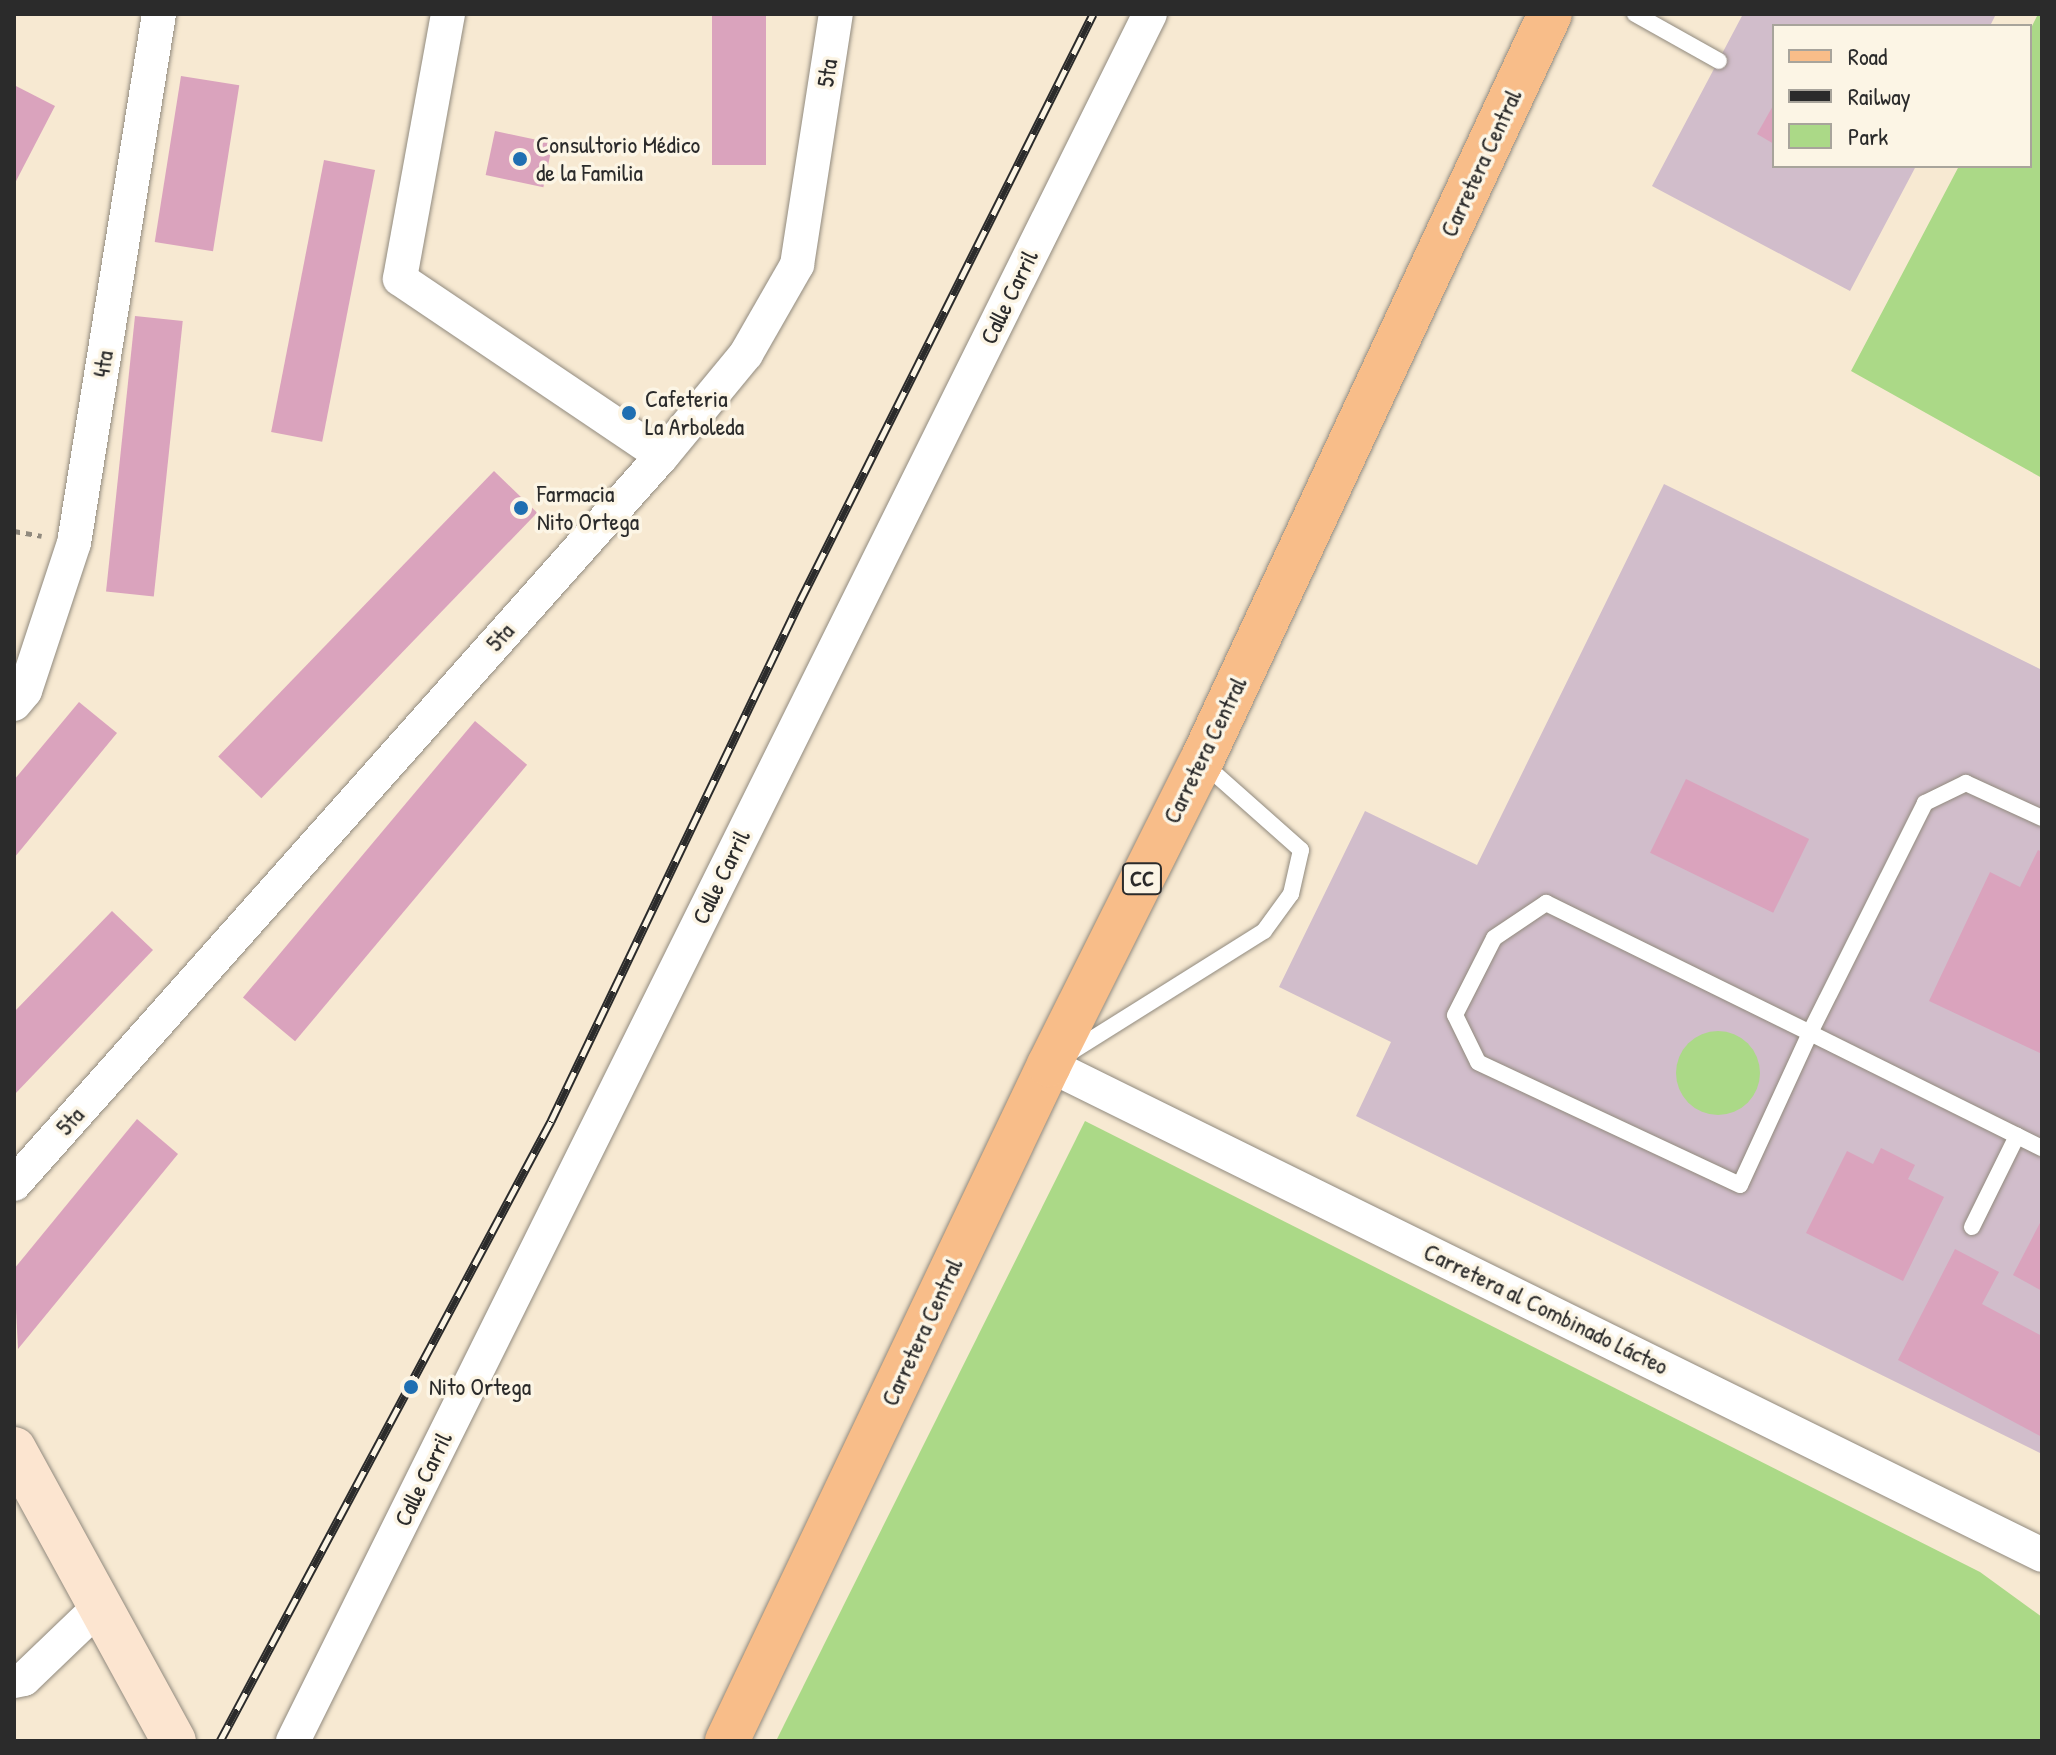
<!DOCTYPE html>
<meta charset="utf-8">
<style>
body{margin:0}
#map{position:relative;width:2056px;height:1755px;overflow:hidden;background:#f7e9d2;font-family:"Patrick Hand",sans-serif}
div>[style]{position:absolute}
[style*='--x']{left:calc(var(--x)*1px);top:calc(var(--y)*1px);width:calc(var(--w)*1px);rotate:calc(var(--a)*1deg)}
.industrial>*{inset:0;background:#d1bdcb}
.green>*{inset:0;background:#abd987}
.round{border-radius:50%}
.building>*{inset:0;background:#daa3bd;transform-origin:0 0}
.path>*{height:5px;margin-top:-2.5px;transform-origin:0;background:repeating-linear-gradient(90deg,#918a7e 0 6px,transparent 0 12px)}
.roads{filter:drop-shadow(0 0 2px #918a7e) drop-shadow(0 0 2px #918a7e)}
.lane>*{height:16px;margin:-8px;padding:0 8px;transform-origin:8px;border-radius:8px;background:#fff}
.street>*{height:34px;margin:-17px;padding:0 17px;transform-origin:17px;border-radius:17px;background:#fff}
.secondary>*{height:44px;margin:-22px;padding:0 22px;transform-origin:22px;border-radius:22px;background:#fce5d0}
.primary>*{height:44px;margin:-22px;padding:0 22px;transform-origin:22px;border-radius:22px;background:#f8bd89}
.rail>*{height:9px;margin-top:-4.5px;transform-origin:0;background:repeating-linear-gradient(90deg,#fcf5e5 0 18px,#2b2b2b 0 36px);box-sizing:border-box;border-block:2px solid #2b2b2b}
.dots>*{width:22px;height:22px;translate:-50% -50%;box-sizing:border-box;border:4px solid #fcf5e5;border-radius:50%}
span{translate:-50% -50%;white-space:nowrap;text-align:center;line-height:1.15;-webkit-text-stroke:7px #fcf5e5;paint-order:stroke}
.shield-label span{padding:2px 6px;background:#fcf5e5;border:2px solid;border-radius:6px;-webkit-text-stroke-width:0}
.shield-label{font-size:22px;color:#2b2b2b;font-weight:700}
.street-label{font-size:24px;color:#2b2b2b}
.poi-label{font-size:24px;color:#2b2b2b}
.left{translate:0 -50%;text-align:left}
.frame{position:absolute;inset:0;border:16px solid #2b2b2b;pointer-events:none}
.legend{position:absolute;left:1772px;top:24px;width:260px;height:144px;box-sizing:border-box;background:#fcf5e5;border:2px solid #a8a49b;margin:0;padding:10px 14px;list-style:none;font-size:24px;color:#2b2b2b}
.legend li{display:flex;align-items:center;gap:16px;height:40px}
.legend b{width:40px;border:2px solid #a8a49b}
</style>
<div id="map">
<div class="industrial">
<div style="clip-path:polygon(1743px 14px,1996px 14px,1990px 26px,1774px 26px,1774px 166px,1916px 166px,1850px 291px,1652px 186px)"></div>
<div style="clip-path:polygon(1664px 484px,2042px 670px,2042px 1454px,1356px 1116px,1391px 1042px,1279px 987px,1365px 811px,1477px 865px)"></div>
</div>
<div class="green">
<div style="clip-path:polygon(2038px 14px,2042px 14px,2042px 478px,1851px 371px,1959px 166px,2030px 166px,2030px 30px)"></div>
<div class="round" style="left:1676px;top:1031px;width:84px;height:84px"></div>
<div style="clip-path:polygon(1085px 1121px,1980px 1572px,2042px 1617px,2042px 1741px,776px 1741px)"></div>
</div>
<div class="building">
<div style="left:712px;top:14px;width:54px;height:151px"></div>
<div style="left:181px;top:76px;width:59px;height:168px;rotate:9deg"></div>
<div style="clip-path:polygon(14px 85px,55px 106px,14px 185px)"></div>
<div style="clip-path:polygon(1774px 104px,1774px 144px,1757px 134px)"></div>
<div style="left:495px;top:131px;width:59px;height:45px;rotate:12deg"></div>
<div style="left:324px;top:160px;width:52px;height:277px;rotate:11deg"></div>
<div style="left:135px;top:316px;width:48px;height:277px;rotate:6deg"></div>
<div style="left:494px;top:471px;width:60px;height:397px;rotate:44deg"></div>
<div style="clip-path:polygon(79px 702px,117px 733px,14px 858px,14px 780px)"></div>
<div style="left:475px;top:721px;width:68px;height:361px;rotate:40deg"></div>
<div style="left:1686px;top:779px;width:137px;height:82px;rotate:26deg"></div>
<div style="clip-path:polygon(2038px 850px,2042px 852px,2042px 1054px,1929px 1001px,1990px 872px,2020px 887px)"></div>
<div style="clip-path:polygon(112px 911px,153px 950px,14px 1095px,14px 1012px)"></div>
<div style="clip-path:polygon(137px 1119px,178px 1154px,18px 1349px,14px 1269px)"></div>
<div style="clip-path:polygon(1881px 1148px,1915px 1165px,1908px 1179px,1944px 1197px,1903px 1281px,1806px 1233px,1847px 1151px,1873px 1164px)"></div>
<div style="clip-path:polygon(2042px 1219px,2042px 1291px,2013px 1275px)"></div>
<div style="clip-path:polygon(1955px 1249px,1999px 1272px,1982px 1304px,2042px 1336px,2042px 1437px,1898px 1360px)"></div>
</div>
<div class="path">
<div style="--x:14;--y:531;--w:28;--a:10"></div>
</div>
<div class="roads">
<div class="lane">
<div style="--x:1635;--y:14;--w:96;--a:29.2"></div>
<div style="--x:2042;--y:818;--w:84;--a:-155.3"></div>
<div style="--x:1966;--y:783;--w:46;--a:154"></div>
<div style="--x:1925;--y:803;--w:257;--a:116.6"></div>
<div style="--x:1810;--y:1033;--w:167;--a:114.7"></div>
<div style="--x:1740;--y:1185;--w:289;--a:-154.9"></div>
<div style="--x:1478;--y:1062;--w:52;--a:-116.1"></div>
<div style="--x:1455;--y:1015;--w:86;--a:-63.1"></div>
<div style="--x:1494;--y:938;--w:63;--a:-33.9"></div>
<div style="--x:1546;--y:903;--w:294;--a:26.2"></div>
<div style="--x:1810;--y:1033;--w:259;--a:26.4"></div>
<div style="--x:1068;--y:1054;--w:231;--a:-32.1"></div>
<div style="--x:1264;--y:931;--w:46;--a:-53.9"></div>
<div style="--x:1291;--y:894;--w:45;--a:-77.2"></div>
<div style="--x:1301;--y:850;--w:130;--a:-138.4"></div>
<div style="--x:1972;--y:1227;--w:102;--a:-63.7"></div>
</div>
<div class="street">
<div style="--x:448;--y:14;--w:269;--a:100.3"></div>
<div style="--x:400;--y:279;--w:316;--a:34"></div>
<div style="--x:14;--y:704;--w:17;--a:-50"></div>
<div style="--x:25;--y:691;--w:156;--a:-71.7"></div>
<div style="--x:74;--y:543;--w:536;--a:-80.87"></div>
<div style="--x:1049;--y:1065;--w:1107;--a:26.26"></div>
<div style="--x:14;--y:1184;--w:975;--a:-48.33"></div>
<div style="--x:662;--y:456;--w:132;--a:-50.5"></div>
<div style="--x:746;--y:354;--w:103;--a:-60.2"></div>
<div style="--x:797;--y:265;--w:254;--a:-81.2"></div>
<div style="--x:14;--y:1681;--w:10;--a:-11"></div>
<div style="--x:24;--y:1679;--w:104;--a:-43.8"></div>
<div style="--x:293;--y:1741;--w:1928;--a:-63.61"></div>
</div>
<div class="secondary">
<div style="--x:14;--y:1449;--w:333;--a:61.3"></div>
</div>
<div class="primary">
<div style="--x:727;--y:1741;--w:749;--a:-64.53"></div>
<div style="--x:1049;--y:1065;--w:339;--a:-63.4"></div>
<div style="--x:1201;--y:762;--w:825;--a:-64.99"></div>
</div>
</div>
<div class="rail">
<div style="--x:220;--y:1741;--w:703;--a:-61.9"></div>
<div style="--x:551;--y:1121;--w:577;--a:-64.41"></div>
<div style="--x:800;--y:601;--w:656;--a:-63.47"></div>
</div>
<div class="dots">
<div style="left:520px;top:159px;background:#1f6fb2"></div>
<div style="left:629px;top:413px;background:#1f6fb2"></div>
<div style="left:521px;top:508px;background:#1f6fb2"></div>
<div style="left:411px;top:1387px;background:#1f6fb2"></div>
</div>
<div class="shield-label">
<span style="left:1142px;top:879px">CC</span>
</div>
<div class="street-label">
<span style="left:827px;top:73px;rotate:-81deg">5ta</span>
<span style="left:1481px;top:163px;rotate:-65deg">Carretera Central</span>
<span style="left:1009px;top:297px;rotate:-64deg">Calle Carril</span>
<span style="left:103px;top:364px;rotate:-81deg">4ta</span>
<span style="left:500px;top:637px;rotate:-48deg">5ta</span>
<span style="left:1205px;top:750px;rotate:-64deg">Carretera Central</span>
<span style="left:721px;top:877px;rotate:-64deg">Calle Carril</span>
<span style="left:70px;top:1121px;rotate:-48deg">5ta</span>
<span style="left:1546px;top:1309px;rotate:26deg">Carretera al Combinado Lácteo</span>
<span style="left:922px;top:1332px;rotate:-65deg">Carretera Central</span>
<span style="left:423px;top:1479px;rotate:-64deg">Calle Carril</span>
</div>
<div class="poi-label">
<span class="left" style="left:536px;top:159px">Consultorio Médico<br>de la Familia</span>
<span class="left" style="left:645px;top:413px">Cafeteria<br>La Arboleda</span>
<span class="left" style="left:537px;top:508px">Farmacia<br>Nito Ortega</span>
<span class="left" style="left:429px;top:1387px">Nito Ortega</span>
</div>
<div class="frame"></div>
<ul class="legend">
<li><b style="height:10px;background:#f8bd89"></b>Road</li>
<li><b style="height:10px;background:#2b2b2b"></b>Railway</li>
<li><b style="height:22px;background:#abd987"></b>Park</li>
</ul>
</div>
